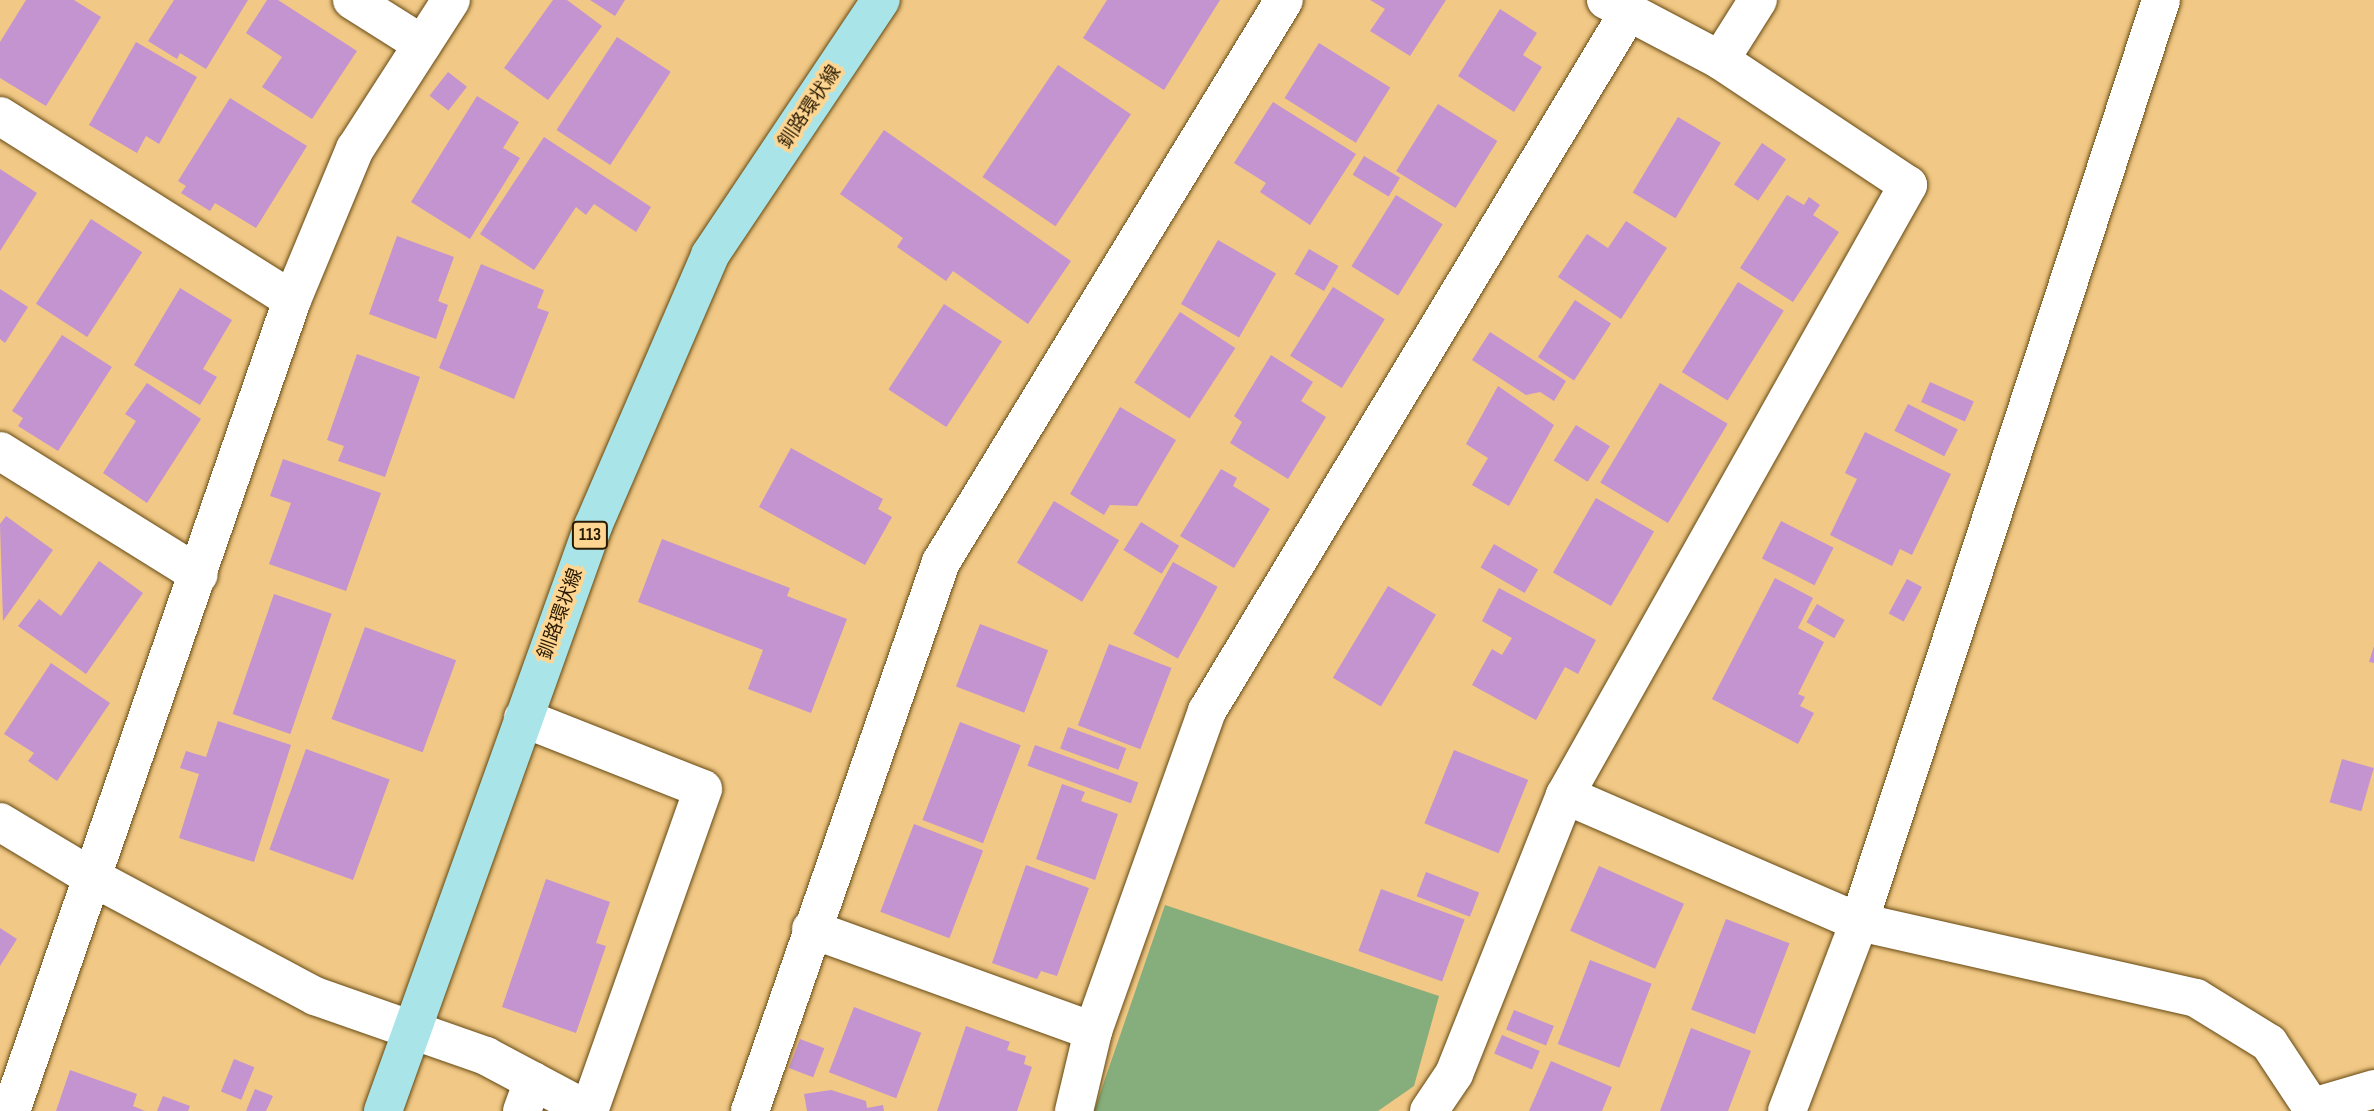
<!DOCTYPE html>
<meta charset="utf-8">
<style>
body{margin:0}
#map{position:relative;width:2374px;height:1111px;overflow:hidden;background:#f1c885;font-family:"Sofia Sans Condensed","Noto Sans JP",sans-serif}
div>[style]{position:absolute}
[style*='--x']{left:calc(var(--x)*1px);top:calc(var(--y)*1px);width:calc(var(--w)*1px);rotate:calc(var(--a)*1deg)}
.green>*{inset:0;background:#86ae7c}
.building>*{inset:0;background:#c394cf;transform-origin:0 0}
.roads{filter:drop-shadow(0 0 2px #654913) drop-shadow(0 0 2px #654913)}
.minor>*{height:38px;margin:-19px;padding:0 19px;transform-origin:19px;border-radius:19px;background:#fff}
.major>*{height:38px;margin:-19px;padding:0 19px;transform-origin:19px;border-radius:19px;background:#a9e5e8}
span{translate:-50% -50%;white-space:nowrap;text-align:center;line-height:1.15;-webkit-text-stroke:7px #fed591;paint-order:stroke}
.shield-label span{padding:2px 5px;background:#fed591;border:2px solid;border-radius:5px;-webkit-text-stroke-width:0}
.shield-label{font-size:18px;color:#281900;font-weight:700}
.street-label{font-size:19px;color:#281900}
</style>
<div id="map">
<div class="green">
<div style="clip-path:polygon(1165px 905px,1439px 996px,1414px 1086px,1378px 1111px,1094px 1111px)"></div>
</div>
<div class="building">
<div style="clip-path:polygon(26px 0,74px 0,101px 17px,46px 106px,0 78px,0 42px)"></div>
<div style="clip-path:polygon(174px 0,248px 0,206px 69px,180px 53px,177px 59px,148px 41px)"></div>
<div style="clip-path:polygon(267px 0,278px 0,357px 51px,312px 119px,262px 87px,282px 57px,246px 33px)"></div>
<div style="clip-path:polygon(553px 0,567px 0,602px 26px,548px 100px,504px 68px)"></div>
<div style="clip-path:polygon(590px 0,625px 0,615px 16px)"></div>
<div style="clip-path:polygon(1107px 0,1220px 0,1164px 90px,1083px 38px)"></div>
<div style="clip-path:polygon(1370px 0,1446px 0,1410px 56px,1370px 31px,1385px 9px)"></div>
<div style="clip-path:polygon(1500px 9px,1537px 33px,1523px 55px,1542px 67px,1514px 112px,1458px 76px)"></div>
<div style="left:617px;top:37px;width:64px;height:111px;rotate:33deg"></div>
<div style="clip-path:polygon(136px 42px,197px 77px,159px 144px,146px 136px,137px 153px,89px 125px)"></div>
<div style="left:1319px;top:43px;width:84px;height:65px;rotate:32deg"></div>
<div style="left:1058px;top:65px;width:88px;height:135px;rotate:34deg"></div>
<div style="left:448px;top:72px;width:24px;height:30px;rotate:38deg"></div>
<div style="clip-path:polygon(477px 96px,519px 122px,503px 148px,520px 158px,470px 239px,411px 202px)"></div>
<div style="clip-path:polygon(230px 98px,307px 146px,256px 228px,215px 203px,210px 211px,181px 193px,186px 186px,178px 181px)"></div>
<div style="clip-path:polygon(1273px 102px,1356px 154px,1310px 225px,1260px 192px,1266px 183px,1234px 163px)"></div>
<div style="left:1438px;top:104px;width:70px;height:79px;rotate:32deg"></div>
<div style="left:1678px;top:117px;width:50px;height:88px;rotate:31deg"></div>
<div style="clip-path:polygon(884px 130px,1071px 261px,1028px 324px,953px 271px,946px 281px,897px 247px,903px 238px,840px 194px)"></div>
<div style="clip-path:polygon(544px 137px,651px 207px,636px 232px,594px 204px,586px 215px,576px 207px,534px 270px,480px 234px)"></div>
<div style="left:1762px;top:143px;width:29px;height:50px;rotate:34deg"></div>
<div style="left:1364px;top:156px;width:42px;height:22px;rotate:31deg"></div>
<div style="clip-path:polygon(0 169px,37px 193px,0 251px)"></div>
<div style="left:1396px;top:195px;width:55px;height:84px;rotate:32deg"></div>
<div style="clip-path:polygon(1787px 195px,1804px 205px,1809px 197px,1820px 205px,1813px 215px,1839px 232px,1793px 302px,1740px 268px)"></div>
<div style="left:91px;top:219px;width:61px;height:101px;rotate:33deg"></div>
<div style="clip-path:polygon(1626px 221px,1667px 248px,1621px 319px,1558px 277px,1587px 234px,1608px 248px)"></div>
<div style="clip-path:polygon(397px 236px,454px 257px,438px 301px,448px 305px,436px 339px,369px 314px)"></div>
<div style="left:1218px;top:240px;width:67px;height:74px;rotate:30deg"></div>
<div style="left:1309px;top:249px;width:34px;height:29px;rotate:30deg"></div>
<div style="clip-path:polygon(481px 264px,544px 290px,537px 308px,549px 312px,514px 399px,439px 368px)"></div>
<div style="left:1738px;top:282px;width:54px;height:106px;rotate:32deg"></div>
<div style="left:1333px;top:287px;width:61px;height:81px;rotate:32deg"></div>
<div style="clip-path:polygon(180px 288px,232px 320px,203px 369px,217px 377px,200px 405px,134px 365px)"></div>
<div style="clip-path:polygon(0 289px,28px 307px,5px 343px,0 339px)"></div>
<div style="left:1575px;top:300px;width:43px;height:68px;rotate:33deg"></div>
<div style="left:944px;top:304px;width:69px;height:102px;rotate:33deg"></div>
<div style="left:1180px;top:312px;width:66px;height:84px;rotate:33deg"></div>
<div style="clip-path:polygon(1490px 332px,1566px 381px,1554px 401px,1540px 392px,1526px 395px,1472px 360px)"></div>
<div style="clip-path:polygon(62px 335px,112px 367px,58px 451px,18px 426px,23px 418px,12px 411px)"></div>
<div style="clip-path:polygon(357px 354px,420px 377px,385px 477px,338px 461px,344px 446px,327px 440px)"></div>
<div style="clip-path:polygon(1271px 355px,1313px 382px,1301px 401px,1326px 417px,1288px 479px,1230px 443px,1242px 422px,1234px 416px)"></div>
<div style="left:1930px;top:382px;width:48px;height:22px;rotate:24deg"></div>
<div style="clip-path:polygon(147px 383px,201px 419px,147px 503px,103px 473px,136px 421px,125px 414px)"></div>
<div style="left:1660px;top:383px;width:79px;height:116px;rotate:31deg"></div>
<div style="clip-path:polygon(1498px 386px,1554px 425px,1509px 506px,1472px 485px,1488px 458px,1466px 444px)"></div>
<div style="left:1908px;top:404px;width:56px;height:30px;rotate:27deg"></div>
<div style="clip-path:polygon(1120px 407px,1176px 440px,1137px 506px,1110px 505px,1104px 515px,1070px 494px)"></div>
<div style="left:1576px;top:425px;width:40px;height:42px;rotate:32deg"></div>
<div style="clip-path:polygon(1865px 432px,1951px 474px,1912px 555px,1900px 549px,1892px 566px,1830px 535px,1857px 479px,1845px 473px)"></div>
<div style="clip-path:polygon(791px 448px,883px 499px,878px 509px,892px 517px,865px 565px,759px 507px)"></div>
<div style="clip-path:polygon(283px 459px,381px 493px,346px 591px,269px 564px,291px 503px,270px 496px)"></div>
<div style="clip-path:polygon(1221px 469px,1237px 478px,1233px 486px,1270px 509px,1234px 568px,1180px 536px)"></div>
<div style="left:1596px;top:498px;width:67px;height:86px;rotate:30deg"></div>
<div style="left:1054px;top:501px;width:76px;height:72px;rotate:31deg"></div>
<div style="clip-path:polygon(6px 516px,53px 550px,3px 621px,0 524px)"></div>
<div style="left:1781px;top:521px;width:59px;height:42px;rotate:27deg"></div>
<div style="left:1141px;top:522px;width:45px;height:33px;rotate:32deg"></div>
<div style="clip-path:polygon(662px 539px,790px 588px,787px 596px,847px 619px,811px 713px,748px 689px,763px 650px,638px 602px)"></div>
<div style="left:1494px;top:544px;width:51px;height:27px;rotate:30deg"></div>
<div style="clip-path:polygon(99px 561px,143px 593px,86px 674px,18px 626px,39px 599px,61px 616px)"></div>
<div style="left:1173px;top:562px;width:51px;height:82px;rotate:29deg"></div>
<div style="clip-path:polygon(1775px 578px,1813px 598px,1798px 628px,1824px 642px,1798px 694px,1805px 697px,1800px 706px,1814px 713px,1798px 744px,1712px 699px)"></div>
<div style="left:1907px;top:579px;width:17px;height:39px;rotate:28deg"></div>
<div style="left:1388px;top:586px;width:56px;height:107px;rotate:31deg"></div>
<div style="clip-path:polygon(1499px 588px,1596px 640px,1578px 674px,1565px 667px,1536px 720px,1472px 685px,1492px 649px,1502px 655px,1512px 638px,1482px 621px)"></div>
<div style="left:274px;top:594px;width:61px;height:127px;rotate:19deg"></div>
<div style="left:1817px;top:604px;width:32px;height:21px;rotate:30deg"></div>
<div style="left:980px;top:624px;width:73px;height:67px;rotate:21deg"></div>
<div style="left:365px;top:627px;width:97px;height:98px;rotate:20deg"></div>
<div style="left:1109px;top:644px;width:67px;height:87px;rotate:21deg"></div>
<div style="clip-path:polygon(2374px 646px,2374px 663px,2369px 662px)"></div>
<div style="clip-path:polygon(51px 663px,110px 703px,57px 781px,28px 761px,34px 753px,4px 734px)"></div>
<div style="clip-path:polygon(218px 721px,291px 745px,254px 862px,179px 838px,199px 774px,180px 768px,186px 751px,206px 757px)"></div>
<div style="left:960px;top:722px;width:65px;height:105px;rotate:21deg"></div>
<div style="left:1068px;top:727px;width:62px;height:23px;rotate:20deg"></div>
<div style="left:1035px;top:745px;width:110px;height:22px;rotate:20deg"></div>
<div style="left:306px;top:749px;width:89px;height:107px;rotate:20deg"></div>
<div style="left:1454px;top:750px;width:80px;height:79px;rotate:22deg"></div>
<div style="left:2342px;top:759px;width:33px;height:45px;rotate:16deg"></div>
<div style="clip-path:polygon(1062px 784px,1085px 792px,1081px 801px,1118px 814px,1095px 880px,1036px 859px)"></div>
<div style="left:914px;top:824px;width:74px;height:94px;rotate:21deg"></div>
<div style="clip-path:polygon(1026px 865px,1089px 888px,1057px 976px,1041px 971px,1037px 979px,992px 963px)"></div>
<div style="left:1599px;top:866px;width:93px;height:71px;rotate:24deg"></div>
<div style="left:1426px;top:872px;width:57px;height:26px;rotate:21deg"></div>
<div style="clip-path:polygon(546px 879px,610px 902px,596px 943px,606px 946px,576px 1033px,502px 1007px)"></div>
<div style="left:1381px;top:889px;width:89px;height:66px;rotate:20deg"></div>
<div style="left:1726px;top:919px;width:68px;height:97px;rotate:21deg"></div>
<div style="clip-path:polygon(0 928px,17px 939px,0 966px)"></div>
<div style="left:1590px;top:960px;width:66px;height:90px;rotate:21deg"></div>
<div style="left:854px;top:1007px;width:72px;height:70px;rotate:21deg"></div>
<div style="left:1514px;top:1010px;width:43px;height:21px;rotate:22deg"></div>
<div style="clip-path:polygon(966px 1026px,1010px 1042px,1007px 1050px,1026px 1056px,1024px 1064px,1032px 1067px,1017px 1111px,937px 1111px)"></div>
<div style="clip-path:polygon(1691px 1028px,1751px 1051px,1728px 1111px,1660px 1111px)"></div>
<div style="left:1502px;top:1035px;width:41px;height:20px;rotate:23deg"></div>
<div style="left:800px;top:1039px;width:26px;height:31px;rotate:21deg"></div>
<div style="left:234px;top:1059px;width:22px;height:35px;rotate:22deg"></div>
<div style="clip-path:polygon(1551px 1061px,1612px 1087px,1602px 1111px,1529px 1111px)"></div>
<div style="clip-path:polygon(70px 1070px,137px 1094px,133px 1106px,145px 1111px,56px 1111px)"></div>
<div style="clip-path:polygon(255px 1089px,273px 1096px,266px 1111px,246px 1111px)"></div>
<div style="clip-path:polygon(831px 1090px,866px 1101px,867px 1108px,883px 1105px,884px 1111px,807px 1111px,804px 1094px)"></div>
<div style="clip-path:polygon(163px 1096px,190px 1106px,188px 1111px,157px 1111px)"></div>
</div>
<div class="roads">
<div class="minor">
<div style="--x:352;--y:0;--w:83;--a:32.2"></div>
<div style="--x:1720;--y:60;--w:71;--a:-57.7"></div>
<div style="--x:0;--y:116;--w:345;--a:32.2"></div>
<div style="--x:0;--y:451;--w:234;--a:31.9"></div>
<div style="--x:523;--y:718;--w:193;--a:21.5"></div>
<div style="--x:703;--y:789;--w:342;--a:109.5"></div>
<div style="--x:1565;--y:795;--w:320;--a:23.4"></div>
<div style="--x:1859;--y:922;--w:345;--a:12.7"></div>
<div style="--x:2196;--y:998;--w:86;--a:31.7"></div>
<div style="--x:2269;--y:1043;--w:82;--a:56.5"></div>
<div style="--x:0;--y:822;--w:105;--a:31"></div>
<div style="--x:90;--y:876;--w:255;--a:28.1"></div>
<div style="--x:315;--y:996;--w:181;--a:19.3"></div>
<div style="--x:486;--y:1056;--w:117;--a:28.1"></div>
<div style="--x:811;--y:929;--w:300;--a:19.9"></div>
<div style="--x:2313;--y:1107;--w:64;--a:-16.4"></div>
<div style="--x:11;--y:1111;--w:858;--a:-70.89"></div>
<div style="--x:292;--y:300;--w:164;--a:-67.4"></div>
<div style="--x:355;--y:149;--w:177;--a:-57.2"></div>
<div style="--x:522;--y:1111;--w:32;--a:-70"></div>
<div style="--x:750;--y:1111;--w:581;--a:-70.82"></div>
<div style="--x:941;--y:562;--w:658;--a:-58.6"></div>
<div style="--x:1074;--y:1111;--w:82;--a:-76.6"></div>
<div style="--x:1093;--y:1031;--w:340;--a:-70.4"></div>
<div style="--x:1207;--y:711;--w:815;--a:-58.9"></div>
<div style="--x:1429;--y:1111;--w:45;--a:-56"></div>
<div style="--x:1454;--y:1074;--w:300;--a:-68.3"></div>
<div style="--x:1565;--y:795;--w:700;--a:-60.65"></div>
<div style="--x:1908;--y:185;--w:226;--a:-146.4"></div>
<div style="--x:1720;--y:60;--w:129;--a:-152.2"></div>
<div style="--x:1787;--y:1111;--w:202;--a:-69.1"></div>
<div style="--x:1859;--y:922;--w:970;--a:-71.86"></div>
</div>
<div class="major">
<div style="--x:383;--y:1111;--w:622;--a:-70.25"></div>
<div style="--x:593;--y:526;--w:295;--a:-66.6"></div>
<div style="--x:710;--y:255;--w:307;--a:-56.2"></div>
</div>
</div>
<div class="shield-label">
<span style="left:590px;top:535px">113</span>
</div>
<div class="street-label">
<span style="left:810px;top:107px;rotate:-56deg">釧路環状線</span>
<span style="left:561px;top:614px;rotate:-70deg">釧路環状線</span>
</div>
</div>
